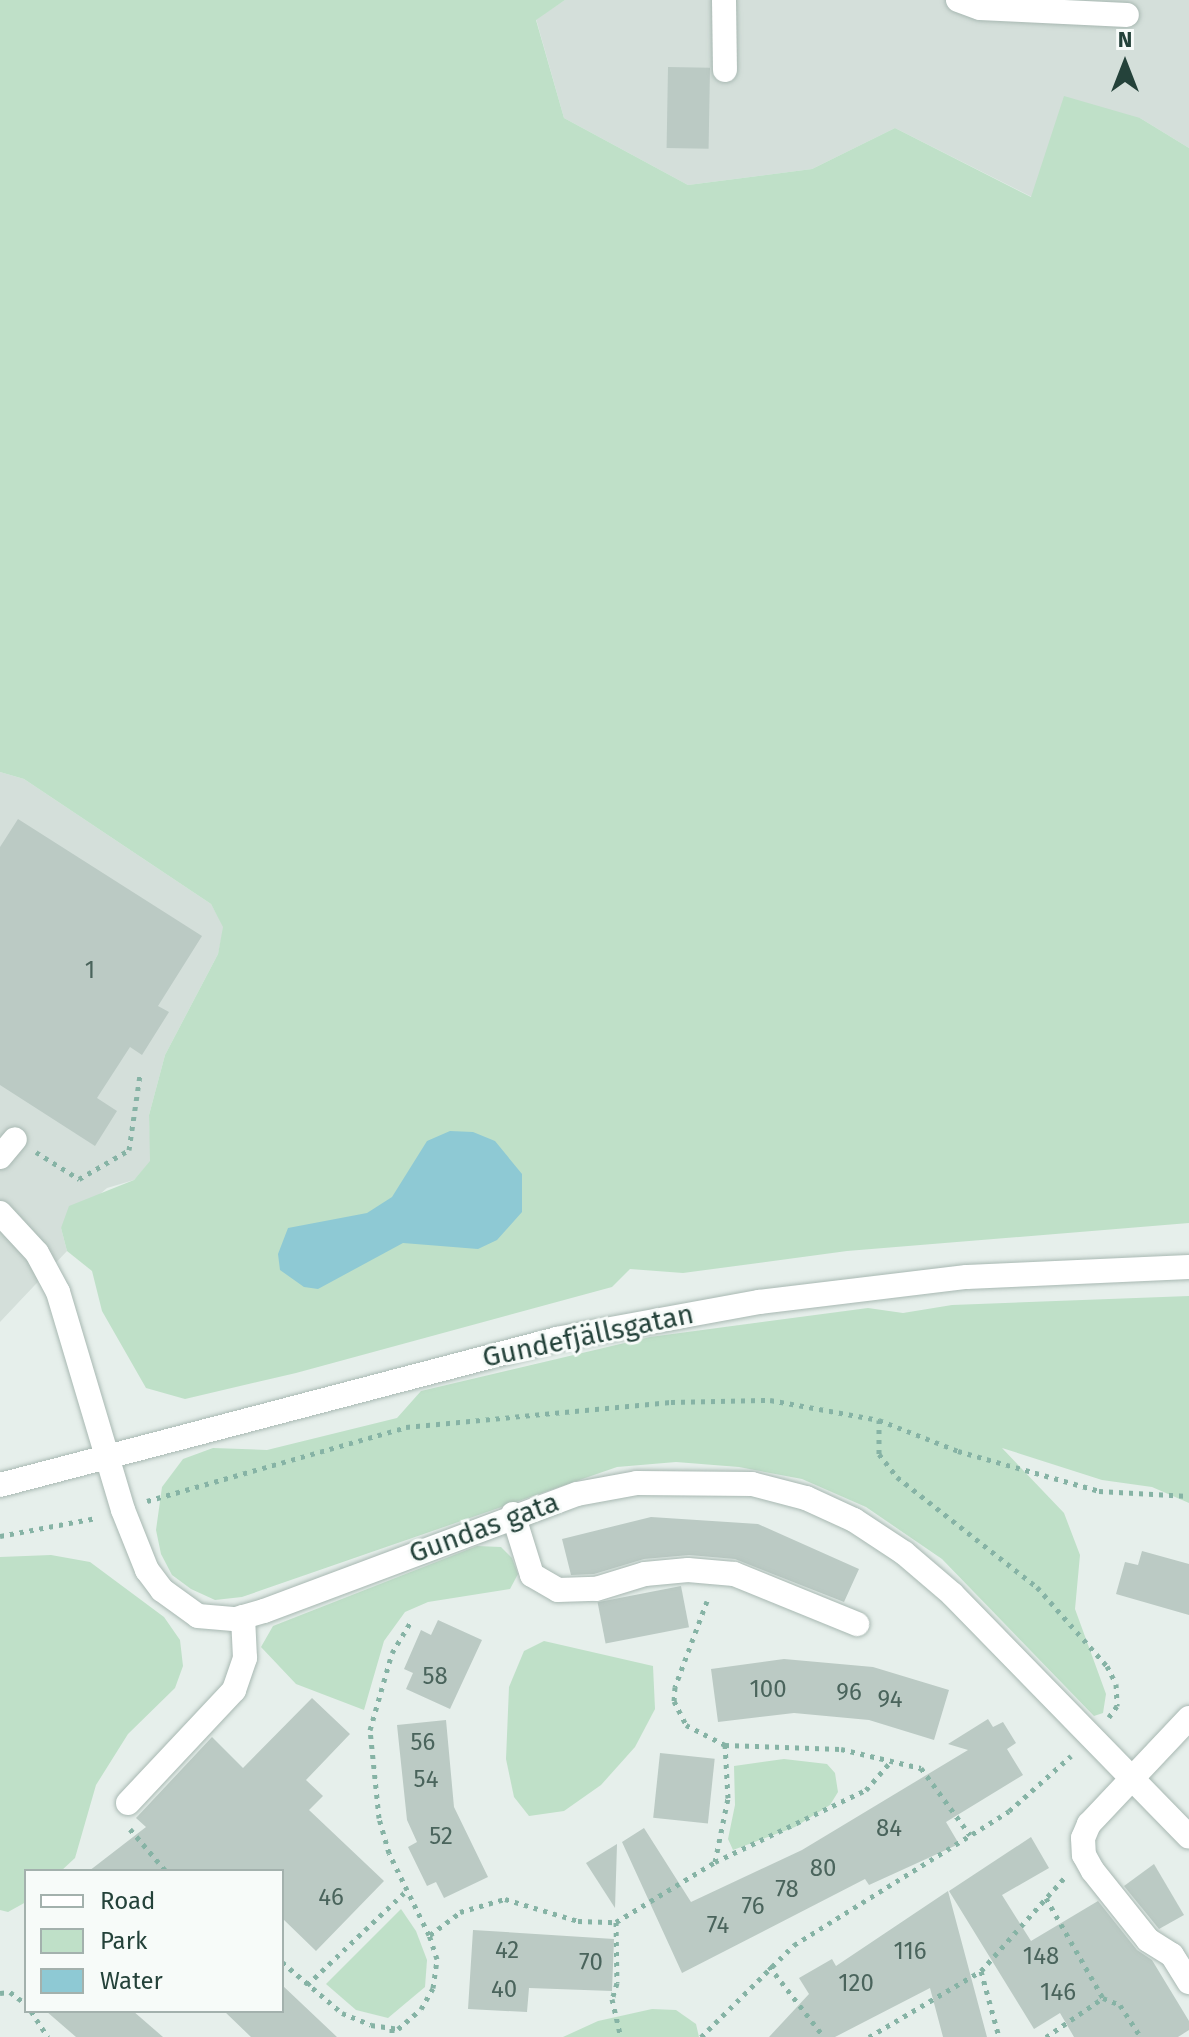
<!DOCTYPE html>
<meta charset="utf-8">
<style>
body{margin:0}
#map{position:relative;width:1189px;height:2037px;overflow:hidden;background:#e6efeb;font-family:"Fira Sans",sans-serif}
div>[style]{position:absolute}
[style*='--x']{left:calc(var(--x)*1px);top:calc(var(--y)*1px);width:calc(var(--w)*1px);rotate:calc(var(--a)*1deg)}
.built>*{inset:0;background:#d4dfda}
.green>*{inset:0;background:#bfe0c8}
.water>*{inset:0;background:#8ec9d4}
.building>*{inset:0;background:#bbcac4;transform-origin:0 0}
.path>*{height:5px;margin-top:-2.5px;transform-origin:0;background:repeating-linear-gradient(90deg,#86b3a5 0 4px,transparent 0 10px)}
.roads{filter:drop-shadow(0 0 2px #a8b8b2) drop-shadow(0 0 2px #a8b8b2)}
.minor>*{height:24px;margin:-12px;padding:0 12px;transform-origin:12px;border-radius:12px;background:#fff}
span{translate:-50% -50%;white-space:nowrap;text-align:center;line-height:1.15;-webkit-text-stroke:6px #f7fbf9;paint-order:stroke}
.number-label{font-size:24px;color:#4a645c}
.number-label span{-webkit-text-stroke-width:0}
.street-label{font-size:28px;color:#24423a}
.legend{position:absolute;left:24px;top:1869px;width:260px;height:144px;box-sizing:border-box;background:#f7fbf9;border:2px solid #a3b1ad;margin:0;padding:10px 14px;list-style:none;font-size:24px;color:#24423a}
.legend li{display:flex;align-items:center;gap:16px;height:40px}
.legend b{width:40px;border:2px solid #a3b1ad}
.north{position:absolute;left:1085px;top:24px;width:80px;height:80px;-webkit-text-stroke:6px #f7fbf9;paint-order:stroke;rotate:0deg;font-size:22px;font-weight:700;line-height:32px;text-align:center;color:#24423a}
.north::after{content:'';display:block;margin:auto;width:28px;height:36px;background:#24423a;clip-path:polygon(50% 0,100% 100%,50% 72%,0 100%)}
</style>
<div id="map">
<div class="built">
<div style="clip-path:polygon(565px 0,1189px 0,1189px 148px,1140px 118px,1032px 197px,895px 128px,812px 169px,688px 185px,564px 118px,536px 19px)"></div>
<div style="clip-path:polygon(0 772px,24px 779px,211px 904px,224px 927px,218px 954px,165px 1055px,149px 1115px,151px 1161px,134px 1180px,107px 1188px,61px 1228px,67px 1251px,0 1322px)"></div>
</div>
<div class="green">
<div style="clip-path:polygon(0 0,565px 0,536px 20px,564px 118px,688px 185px,812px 169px,895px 128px,1031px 197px,1064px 96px,1140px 118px,1189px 148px,1189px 1223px,847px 1251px,683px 1273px,630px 1269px,612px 1287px,296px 1373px,185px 1399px,146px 1388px,102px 1311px,92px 1271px,67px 1251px,61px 1228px,69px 1206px,134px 1180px,150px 1161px,149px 1115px,165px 1055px,218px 954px,223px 927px,211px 904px,24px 779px,0 772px)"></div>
<div style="clip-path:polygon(1189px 1296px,1189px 1503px,1152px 1487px,1102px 1480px,1002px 1448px,1064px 1513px,1080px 1555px,1075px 1609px,1106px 1694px,1103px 1713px,1094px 1716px,942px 1559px,866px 1507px,802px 1479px,739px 1467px,676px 1462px,617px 1467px,242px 1597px,215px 1600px,191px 1589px,172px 1575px,161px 1554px,156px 1530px,162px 1487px,183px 1459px,213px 1448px,267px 1450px,397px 1418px,421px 1391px,650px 1337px,868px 1308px,903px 1313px,952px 1305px)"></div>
<div style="clip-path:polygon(477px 1546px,501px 1547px,512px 1558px,518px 1574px,510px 1589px,428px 1602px,405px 1612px,384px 1641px,364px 1710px,296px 1684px,261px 1647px,273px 1626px)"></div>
<div style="clip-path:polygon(51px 1555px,90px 1562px,164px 1617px,180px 1640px,183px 1666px,175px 1688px,128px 1734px,96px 1785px,75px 1858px,61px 1871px,26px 1871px,26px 1902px,8px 1912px,0 1910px,0 1557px)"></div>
<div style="clip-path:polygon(544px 1641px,653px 1666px,655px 1709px,635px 1747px,601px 1785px,564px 1811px,529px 1816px,514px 1797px,506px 1759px,509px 1687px,524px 1651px)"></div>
<div style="clip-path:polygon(784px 1759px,827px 1764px,835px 1773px,838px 1792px,830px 1805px,795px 1827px,733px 1850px,728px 1839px,735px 1805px,734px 1766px)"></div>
<div style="clip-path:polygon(401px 1909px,416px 1931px,427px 1960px,425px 1987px,388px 2018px,356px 2010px,326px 1984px)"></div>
<div style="clip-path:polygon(652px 2009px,676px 2010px,696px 2024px,699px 2037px,563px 2037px,598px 2021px)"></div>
</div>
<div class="water">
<div style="clip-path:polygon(450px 1131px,473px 1132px,495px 1141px,522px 1174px,522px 1212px,497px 1240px,478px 1249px,403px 1243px,318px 1289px,304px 1287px,280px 1270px,278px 1254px,288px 1228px,367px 1213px,392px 1197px,427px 1141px)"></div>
</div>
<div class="building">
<div style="left:668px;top:67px;width:42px;height:81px;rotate:1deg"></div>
<div style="clip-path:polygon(18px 819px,202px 936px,158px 1006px,169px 1012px,142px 1055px,130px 1047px,97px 1098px,117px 1111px,95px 1146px,0 1085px,0 847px)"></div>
<div style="clip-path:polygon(651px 1517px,758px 1524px,859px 1569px,844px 1602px,735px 1559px,689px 1555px,644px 1559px,594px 1574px,571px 1575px,562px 1539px)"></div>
<div style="clip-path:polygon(1142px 1551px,1189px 1564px,1189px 1615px,1116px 1594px,1125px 1562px,1138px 1565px)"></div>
<div style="left:681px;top:1586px;width:42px;height:85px;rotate:79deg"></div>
<div style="clip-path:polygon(438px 1620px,482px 1640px,450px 1709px,406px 1689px,413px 1673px,404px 1669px,421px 1630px,431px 1635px)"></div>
<div style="clip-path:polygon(784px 1659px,873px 1667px,949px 1690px,934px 1740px,869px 1720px,794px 1713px,718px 1722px,711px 1669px)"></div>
<div style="clip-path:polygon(312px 1698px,350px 1734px,306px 1780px,323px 1796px,309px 1810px,384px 1881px,316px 1951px,282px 1918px,282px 1871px,89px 1871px,146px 1827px,136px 1818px,212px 1737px,243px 1768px)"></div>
<div style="clip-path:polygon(988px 1719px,993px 1727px,1003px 1722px,1016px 1743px,1007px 1749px,1023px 1775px,946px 1822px,959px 1844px,869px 1885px,865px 1879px,682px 1973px,622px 1842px,644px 1828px,691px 1902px,802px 1850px,968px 1750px,948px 1744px)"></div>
<div style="clip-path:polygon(446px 1720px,454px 1807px,488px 1877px,444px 1898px,436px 1882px,427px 1886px,408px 1847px,417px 1842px,407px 1820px,397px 1725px)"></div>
<div style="left:660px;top:1753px;width:55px;height:65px;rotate:6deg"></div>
<div style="clip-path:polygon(1031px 1837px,1049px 1868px,1002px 1895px,1031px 1941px,1098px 1901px,1137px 1950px,1152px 1960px,1189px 2021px,1189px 2030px,1178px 2037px,1074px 2037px,1060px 2013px,1034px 2029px,949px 1891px)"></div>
<div style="clip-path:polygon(617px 1844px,615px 1908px,586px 1863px)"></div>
<div style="clip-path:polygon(1154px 1864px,1184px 1915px,1159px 1929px,1124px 1886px)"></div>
<div style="clip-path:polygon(948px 1891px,987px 2037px,943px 2037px,930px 1988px,835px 2037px,769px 2037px,809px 1994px,799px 1978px,832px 1959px,836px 1966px)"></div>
<div style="clip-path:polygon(473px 1930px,614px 1939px,612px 1991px,529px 1988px,527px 2012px,468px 2009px)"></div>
<div style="clip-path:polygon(282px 1985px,337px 2037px,251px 2037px,224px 2011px,282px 2011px)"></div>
<div style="clip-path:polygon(46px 2011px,133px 2011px,163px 2037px,76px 2037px)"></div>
</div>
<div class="path">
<div style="--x:36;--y:1152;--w:51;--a:32.1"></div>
<div style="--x:79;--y:1179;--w:58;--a:-30.1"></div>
<div style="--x:129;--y:1150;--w:76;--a:-81.7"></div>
<div style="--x:879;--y:1420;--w:34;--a:90"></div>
<div style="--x:879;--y:1454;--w:29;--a:52"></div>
<div style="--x:897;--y:1477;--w:178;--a:38.2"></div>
<div style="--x:1037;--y:1587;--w:106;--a:48.5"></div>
<div style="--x:1107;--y:1666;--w:20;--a:63"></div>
<div style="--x:1116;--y:1684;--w:22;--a:87"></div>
<div style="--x:1117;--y:1706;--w:14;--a:126"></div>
<div style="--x:147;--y:1501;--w:269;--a:-15.9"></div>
<div style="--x:406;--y:1427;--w:266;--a:-5.4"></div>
<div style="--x:671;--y:1402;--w:99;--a:-1.2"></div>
<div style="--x:770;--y:1400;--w:111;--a:10.4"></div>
<div style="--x:879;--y:1420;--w:85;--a:21.4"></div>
<div style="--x:958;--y:1451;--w:147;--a:15.8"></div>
<div style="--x:1099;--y:1491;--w:90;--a:3.2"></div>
<div style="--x:0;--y:1536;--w:98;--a:-10.6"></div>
<div style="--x:707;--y:1601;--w:92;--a:110.4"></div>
<div style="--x:675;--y:1687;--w:14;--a:94"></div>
<div style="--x:674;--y:1701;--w:27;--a:63"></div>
<div style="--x:686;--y:1725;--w:44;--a:27.1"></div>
<div style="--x:725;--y:1745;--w:116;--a:2"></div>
<div style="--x:841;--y:1749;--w:82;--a:13.4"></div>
<div style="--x:921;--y:1768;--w:83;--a:53.8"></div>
<div style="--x:130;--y:1829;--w:55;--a:49.4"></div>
<div style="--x:715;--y:1862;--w:65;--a:-78.5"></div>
<div style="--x:728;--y:1798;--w:53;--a:-93.2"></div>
<div style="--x:1046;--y:1898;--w:115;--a:60.3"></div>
<div style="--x:1103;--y:1998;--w:18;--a:22"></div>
<div style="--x:1120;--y:2005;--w:38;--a:57"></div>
<div style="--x:616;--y:1922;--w:61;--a:89.1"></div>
<div style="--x:617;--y:1983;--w:17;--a:107"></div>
<div style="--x:612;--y:1999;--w:39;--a:77"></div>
<div style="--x:430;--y:1935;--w:38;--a:-37"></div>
<div style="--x:460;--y:1912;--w:47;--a:-16.1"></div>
<div style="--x:505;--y:1899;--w:76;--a:16.8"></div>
<div style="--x:578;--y:1921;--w:38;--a:2"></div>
<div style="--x:616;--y:1922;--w:116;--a:-31.2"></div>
<div style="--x:715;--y:1862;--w:167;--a:-25.5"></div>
<div style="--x:866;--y:1790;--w:40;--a:-49"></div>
<div style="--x:282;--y:1962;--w:79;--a:40.4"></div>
<div style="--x:342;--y:2013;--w:31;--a:22"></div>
<div style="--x:371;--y:2025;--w:27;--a:8"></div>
<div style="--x:398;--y:2029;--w:30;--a:-41"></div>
<div style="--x:421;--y:2009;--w:24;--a:-60"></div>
<div style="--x:433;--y:1988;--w:29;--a:-82"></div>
<div style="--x:437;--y:1959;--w:25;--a:-108"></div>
<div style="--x:429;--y:1935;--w:91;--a:-116"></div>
<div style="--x:389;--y:1853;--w:36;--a:-106"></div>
<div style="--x:379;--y:1818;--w:88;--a:-95.8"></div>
<div style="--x:370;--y:1730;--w:80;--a:-74.1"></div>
<div style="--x:392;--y:1653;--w:37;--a:-59"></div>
<div style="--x:769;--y:1966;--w:90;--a:52.2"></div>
<div style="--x:981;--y:1971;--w:68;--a:74.7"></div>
<div style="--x:307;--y:1985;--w:138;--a:-43.5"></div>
<div style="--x:0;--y:1993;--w:10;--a:-6"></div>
<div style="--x:10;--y:1992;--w:20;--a:37"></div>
<div style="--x:31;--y:2011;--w:31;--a:57"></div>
<div style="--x:392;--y:2028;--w:9;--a:90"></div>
<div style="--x:701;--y:2037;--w:131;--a:-44.7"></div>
<div style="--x:794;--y:1945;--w:253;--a:-31.9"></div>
<div style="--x:1009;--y:1811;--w:83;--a:-41.6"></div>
<div style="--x:869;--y:2037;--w:130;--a:-30.5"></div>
<div style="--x:981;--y:1971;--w:126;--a:-48.2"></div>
<div style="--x:1046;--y:2037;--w:69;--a:-34.4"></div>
</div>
<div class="roads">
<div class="minor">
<div style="--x:724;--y:0;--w:70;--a:89.2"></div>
<div style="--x:958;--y:0;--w:23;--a:20"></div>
<div style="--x:980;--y:8;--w:147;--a:2.7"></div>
<div style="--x:0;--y:1157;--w:23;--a:-50"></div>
<div style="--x:0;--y:1213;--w:54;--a:47.2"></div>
<div style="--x:37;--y:1253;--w:44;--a:61.7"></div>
<div style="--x:58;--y:1292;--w:227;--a:73.4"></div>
<div style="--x:123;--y:1510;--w:65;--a:68.2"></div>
<div style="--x:147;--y:1570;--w:25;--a:53"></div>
<div style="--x:162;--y:1590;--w:44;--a:35.8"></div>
<div style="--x:198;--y:1616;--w:38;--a:5"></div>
<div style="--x:236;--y:1619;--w:29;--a:-16"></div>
<div style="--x:264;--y:1611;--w:334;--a:-20.5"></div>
<div style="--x:577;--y:1494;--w:61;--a:-10.4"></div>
<div style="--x:637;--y:1483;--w:115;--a:0.5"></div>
<div style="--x:752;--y:1484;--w:56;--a:14.5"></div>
<div style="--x:806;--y:1498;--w:53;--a:24.6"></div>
<div style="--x:854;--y:1520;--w:60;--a:33.4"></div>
<div style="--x:904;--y:1553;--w:63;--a:40.5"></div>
<div style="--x:952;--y:1594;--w:339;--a:45.7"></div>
<div style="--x:0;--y:1485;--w:576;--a:-14.69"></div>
<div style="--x:557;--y:1339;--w:205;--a:-10.4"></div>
<div style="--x:759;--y:1302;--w:209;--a:-6.9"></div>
<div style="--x:967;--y:1277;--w:222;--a:-2.6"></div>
<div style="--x:513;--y:1514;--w:64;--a:72.7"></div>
<div style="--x:532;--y:1575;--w:30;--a:30"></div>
<div style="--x:558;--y:1590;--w:38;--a:-2"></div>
<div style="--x:596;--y:1589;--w:51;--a:-17"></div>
<div style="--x:645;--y:1574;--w:43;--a:-5.3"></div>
<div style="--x:688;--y:1570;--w:46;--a:5"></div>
<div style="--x:734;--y:1574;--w:133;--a:22.1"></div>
<div style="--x:1189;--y:1718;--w:146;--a:133.3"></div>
<div style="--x:1089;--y:1824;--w:15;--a:113"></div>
<div style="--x:1083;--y:1838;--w:17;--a:87"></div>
<div style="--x:1084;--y:1855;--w:18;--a:61"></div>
<div style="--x:1093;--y:1871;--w:88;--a:51.4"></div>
<div style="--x:1148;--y:1940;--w:28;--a:32"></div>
<div style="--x:1172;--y:1955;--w:32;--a:58"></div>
<div style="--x:128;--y:1803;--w:155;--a:-46.8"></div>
<div style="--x:234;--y:1690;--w:34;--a:-71"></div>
<div style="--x:245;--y:1658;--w:41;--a:-92.8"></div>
</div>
</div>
<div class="number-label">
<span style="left:90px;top:971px">1</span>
<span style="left:435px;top:1677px">58</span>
<span style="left:768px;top:1690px">100</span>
<span style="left:849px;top:1693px">96</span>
<span style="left:890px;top:1700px">94</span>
<span style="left:423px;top:1743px">56</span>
<span style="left:426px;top:1780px">54</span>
<span style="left:889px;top:1829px">84</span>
<span style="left:441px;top:1837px">52</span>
<span style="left:823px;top:1869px">80</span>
<span style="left:787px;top:1890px">78</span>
<span style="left:331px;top:1898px">46</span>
<span style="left:753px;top:1907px">76</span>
<span style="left:718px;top:1926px">74</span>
<span style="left:507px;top:1951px">42</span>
<span style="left:910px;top:1952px">116</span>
<span style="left:1041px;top:1957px">148</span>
<span style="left:591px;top:1963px">70</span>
<span style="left:856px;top:1984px">120</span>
<span style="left:504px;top:1990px">40</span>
<span style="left:1058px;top:1993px">146</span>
</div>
<div class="street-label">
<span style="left:588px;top:1336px;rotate:-12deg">Gundefjällsgatan</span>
<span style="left:484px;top:1528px;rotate:-20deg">Gundas gata</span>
</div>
<ul class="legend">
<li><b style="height:10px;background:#fff"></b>Road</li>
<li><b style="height:22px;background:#bfe0c8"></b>Park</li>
<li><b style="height:22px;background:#8ec9d4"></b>Water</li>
</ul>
<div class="north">N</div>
</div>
